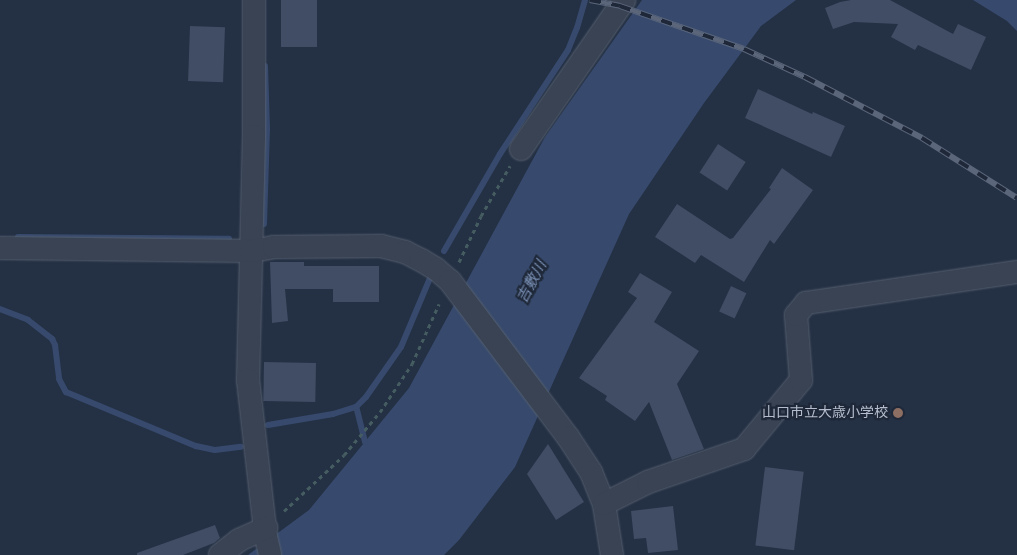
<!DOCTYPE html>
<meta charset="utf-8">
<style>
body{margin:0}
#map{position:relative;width:1017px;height:555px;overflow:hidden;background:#243044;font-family:Signika,"Noto Sans JP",sans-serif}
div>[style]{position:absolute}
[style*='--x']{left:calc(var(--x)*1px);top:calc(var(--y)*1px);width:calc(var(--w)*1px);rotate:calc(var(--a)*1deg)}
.water>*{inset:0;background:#374a6d}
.stream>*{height:6px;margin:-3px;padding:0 3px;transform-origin:3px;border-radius:3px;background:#374a6d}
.building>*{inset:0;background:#404d64;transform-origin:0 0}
.path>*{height:3px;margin-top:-1.5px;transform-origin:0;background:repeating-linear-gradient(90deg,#455d61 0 4px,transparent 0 8px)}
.roads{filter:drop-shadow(0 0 1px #545e6e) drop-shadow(0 0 1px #545e6e)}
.minor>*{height:22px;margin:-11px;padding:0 11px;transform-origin:11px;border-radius:11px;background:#394353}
.rail>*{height:5.5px;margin-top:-2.75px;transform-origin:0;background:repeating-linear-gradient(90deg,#1e2839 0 11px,#5b667b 0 22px);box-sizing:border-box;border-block:1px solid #5b667b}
.dots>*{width:14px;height:14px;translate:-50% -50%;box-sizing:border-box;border:2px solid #1e2839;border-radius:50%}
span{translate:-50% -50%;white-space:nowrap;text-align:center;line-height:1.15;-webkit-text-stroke:4.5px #1e2839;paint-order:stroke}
.poi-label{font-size:14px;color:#b6becd}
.right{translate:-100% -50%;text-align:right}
.water-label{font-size:15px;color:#7c92b7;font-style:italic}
</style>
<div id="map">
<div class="water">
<div style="clip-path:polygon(642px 0,796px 0,761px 26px,704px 103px,629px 214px,515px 467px,459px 540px,444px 555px,248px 555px,309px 510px,409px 388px,545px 137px)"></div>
<div style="clip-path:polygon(973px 0,1017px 0,1017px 31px,1007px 21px)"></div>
</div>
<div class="stream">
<div style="--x:264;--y:224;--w:95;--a:-88.2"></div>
<div style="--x:267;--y:129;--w:63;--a:-91.8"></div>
<div style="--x:18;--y:237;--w:211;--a:0.5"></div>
<div style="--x:444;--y:251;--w:112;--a:-60"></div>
<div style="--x:500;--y:154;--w:124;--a:-56.8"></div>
<div style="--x:568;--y:50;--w:24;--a:-68"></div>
<div style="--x:577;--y:28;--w:29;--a:-74"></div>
<div style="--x:0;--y:309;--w:30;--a:21"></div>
<div style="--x:28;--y:320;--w:31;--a:38"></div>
<div style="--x:52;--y:339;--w:7;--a:63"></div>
<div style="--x:55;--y:345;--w:34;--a:83"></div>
<div style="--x:59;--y:379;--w:15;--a:62"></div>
<div style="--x:66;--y:392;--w:141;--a:22.6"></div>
<div style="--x:196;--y:446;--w:19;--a:12"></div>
<div style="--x:215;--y:450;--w:26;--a:-7"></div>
<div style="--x:268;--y:425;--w:66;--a:-9.6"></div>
<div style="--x:333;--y:414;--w:24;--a:-17"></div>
<div style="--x:365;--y:442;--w:36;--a:-104"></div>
<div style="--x:356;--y:407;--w:14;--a:-45"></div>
<div style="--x:366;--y:397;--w:61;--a:-55"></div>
<div style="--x:401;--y:347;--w:75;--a:-67.2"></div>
</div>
<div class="building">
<div style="left:281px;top:0;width:36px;height:47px"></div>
<div style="clip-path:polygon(851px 0,890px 0,953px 34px,958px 24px,986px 37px,971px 70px,918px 45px,915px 50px,891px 37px,898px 24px,854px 22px,833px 29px,825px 8px,840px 2px)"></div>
<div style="left:190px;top:26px;width:35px;height:55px;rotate:2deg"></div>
<div style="clip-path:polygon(758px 89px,812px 114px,813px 112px,845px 126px,831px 157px,745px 118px)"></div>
<div style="left:718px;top:144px;width:33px;height:34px;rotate:33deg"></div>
<div style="clip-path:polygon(782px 168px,813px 190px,774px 244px,770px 240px,744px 282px,701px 255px,695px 263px,655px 237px,677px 204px,730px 239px,733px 238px,771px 189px,769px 188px)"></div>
<div style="clip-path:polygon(270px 262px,304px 262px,304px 266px,379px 266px,379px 302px,333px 302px,333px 289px,285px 289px,288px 321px,272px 323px)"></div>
<div style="clip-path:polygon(640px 273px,672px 292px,654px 322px,699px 351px,677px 384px,704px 449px,672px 460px,649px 402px,635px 421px,605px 400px,607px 396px,579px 378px,637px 298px,628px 292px)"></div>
<div style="left:731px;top:286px;width:17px;height:28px;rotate:25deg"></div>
<div style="left:264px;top:362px;width:52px;height:39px;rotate:1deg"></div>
<div style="clip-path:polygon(548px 444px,584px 502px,556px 520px,527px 474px)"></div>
<div style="left:765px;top:467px;width:39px;height:79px;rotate:7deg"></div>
<div style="clip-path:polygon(673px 506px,678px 550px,648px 553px,646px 538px,634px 539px,631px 511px)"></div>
<div style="clip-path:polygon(215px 525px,220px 538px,214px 543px,183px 555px,137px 555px,137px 553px)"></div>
</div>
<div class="path">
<div style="--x:459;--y:262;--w:51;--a:-64.4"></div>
<div style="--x:481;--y:216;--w:58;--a:-59.9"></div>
<div style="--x:284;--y:511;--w:82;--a:-43"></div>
<div style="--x:344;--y:455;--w:56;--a:-50.1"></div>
<div style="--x:380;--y:412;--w:58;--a:-56.3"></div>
<div style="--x:412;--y:364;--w:66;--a:-65.8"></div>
</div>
<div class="roads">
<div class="minor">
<div style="--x:254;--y:0;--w:136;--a:90"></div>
<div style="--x:254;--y:136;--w:244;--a:91.4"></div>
<div style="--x:248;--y:380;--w:158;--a:83.5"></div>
<div style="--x:266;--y:537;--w:18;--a:77"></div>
<div style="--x:521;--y:149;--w:181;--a:-55.3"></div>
<div style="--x:0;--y:248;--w:252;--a:0.7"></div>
<div style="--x:252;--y:251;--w:22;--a:-10"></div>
<div style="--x:274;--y:247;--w:107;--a:-0.5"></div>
<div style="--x:381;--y:246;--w:25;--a:14"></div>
<div style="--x:405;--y:252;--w:18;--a:27"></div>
<div style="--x:421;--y:260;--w:17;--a:31"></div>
<div style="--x:436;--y:269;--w:18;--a:41"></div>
<div style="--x:450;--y:281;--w:196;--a:52.9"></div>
<div style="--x:568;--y:437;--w:42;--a:56.7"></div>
<div style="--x:591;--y:472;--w:35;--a:68"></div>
<div style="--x:604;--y:504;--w:52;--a:81.1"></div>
<div style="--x:604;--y:504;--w:49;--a:-26.6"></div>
<div style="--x:648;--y:482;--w:102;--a:-19"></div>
<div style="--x:744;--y:449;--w:89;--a:-50.4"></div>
<div style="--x:801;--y:380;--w:65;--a:-94.4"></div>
<div style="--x:796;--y:315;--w:16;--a:-50"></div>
<div style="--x:806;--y:303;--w:213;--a:-8.4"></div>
<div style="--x:220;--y:555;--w:24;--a:-38"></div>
<div style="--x:239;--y:540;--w:30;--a:-24"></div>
</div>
</div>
<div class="rail">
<div style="--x:590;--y:0;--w:31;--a:11"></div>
<div style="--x:620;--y:6;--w:131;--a:19.1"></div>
<div style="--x:744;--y:49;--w:67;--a:24.7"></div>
<div style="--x:805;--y:77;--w:132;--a:27.5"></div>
<div style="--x:922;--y:138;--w:112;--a:32.3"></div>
</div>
<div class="dots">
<div style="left:898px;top:413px;background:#8d6e63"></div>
</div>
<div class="poi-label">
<span class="right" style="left:888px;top:413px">山口市立大歳小学校</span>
</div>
<div class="water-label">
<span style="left:532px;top:282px;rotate:-62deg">吉敷川</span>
</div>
</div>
